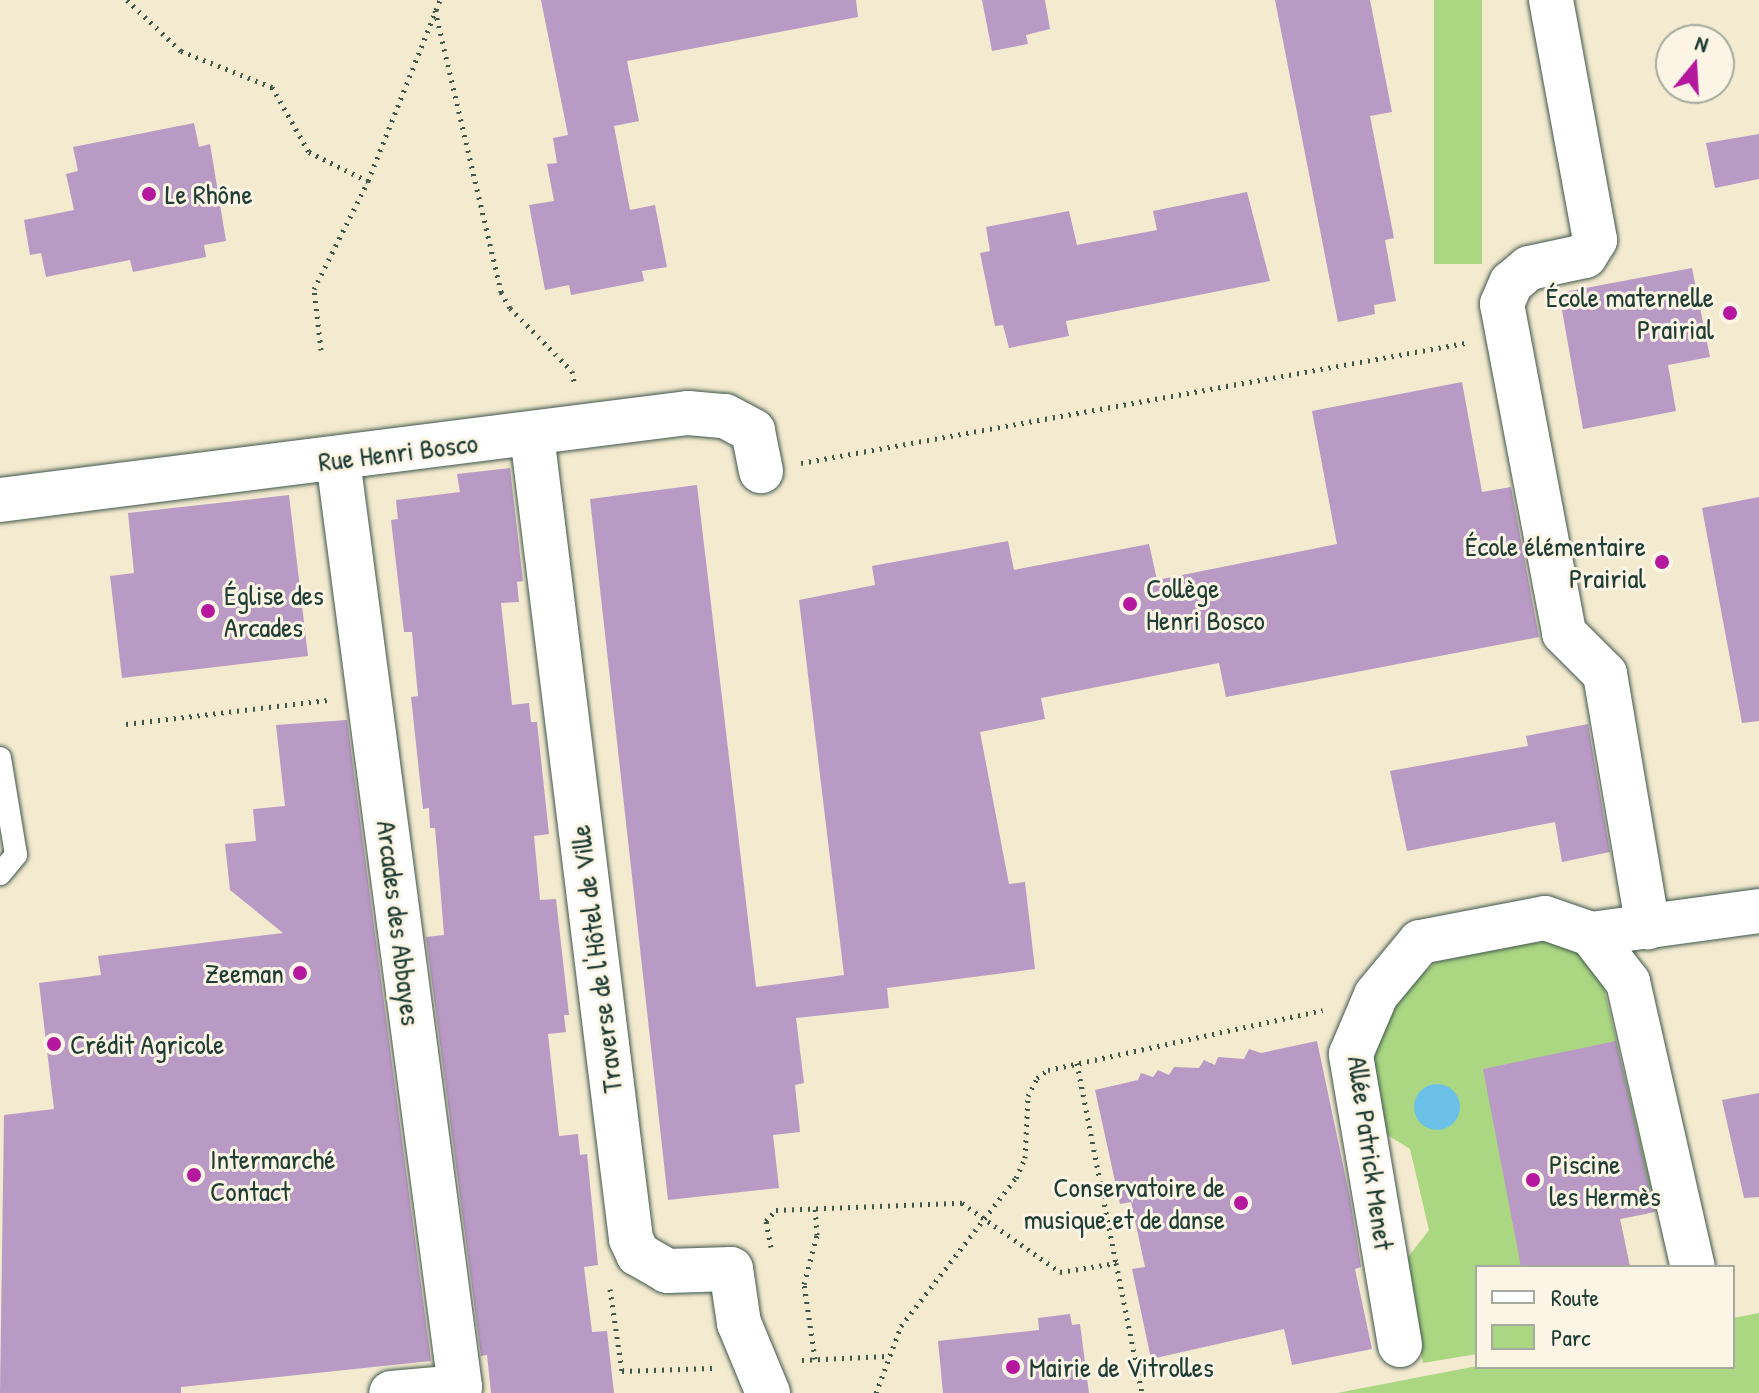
<!DOCTYPE html>
<meta charset="utf-8">
<style>
body{margin:0}
#map{position:relative;width:1759px;height:1393px;overflow:hidden;background:#f3ead0;font-family:"Patrick Hand",sans-serif}
div>[style]{position:absolute}
[style*='--x']{left:calc(var(--x)*1px);top:calc(var(--y)*1px);width:calc(var(--w)*1px);rotate:calc(var(--a)*1deg)}
.green>*{inset:0;background:#abd783;transform-origin:0 0}
.water>*{inset:0;background:#6bc0e8}
.round{border-radius:50%}
.building>*{inset:0;background:#b99ac4}
.path>*{height:5px;margin-top:-2.5px;transform-origin:0;background:repeating-linear-gradient(90deg,#3f574b 0 2px,transparent 0 8px)}
.roads{filter:drop-shadow(0 0 2px #3f574b) drop-shadow(0 0 2px #3f574b)}
.lane>*{height:22px;margin:-11px;padding:0 11px;transform-origin:11px;border-radius:11px;background:#fff}
.street>*{height:44px;margin:-22px;padding:0 22px;transform-origin:22px;border-radius:22px;background:#fff}
.dots>*{width:22px;height:22px;translate:-50% -50%;box-sizing:border-box;border:4px solid #fcf5e5;border-radius:50%}
span{translate:-50% -50%;white-space:nowrap;text-align:center;line-height:1.15;-webkit-text-stroke:6px #fcf5e5;paint-order:stroke}
.poi-label{font-size:28px;color:#1f3d34}
.left{translate:0 -50%;text-align:left}
.right{translate:-100% -50%;text-align:right}
.street-label{font-size:28px;color:#1f3d34}
.legend{position:absolute;left:1475px;top:1265px;width:260px;height:104px;box-sizing:border-box;background:#fcf5e5;border:2px solid #a4ab9e;margin:0;padding:10px 14px;list-style:none;font-size:24px;color:#1f3d34}
.legend li{display:flex;align-items:center;gap:16px;height:40px}
.legend b{width:40px;border:2px solid #a4ab9e}
.north{position:absolute;left:1655px;top:24px;width:80px;height:80px;box-sizing:border-box;background:#fcf5e5;border:2px solid #a4ab9e;border-radius:50%;rotate:18deg;font-size:22px;font-weight:700;line-height:32px;text-align:center;color:#1f3d34}
.north::after{content:'';display:block;margin:auto;width:28px;height:36px;background:#b5179e;clip-path:polygon(50% 0,100% 100%,50% 72%,0 100%)}
</style>
<div id="map">
<div class="green">
<div style="left:1434px;top:0;width:48px;height:264px"></div>
<div style="clip-path:polygon(1548px 940px,1586px 956px,1603px 984px,1657px 1211px,1620px 1219px,1630px 1267px,1477px 1267px,1477px 1354px,1423px 1363px,1405px 1261px,1429px 1230px,1410px 1149px,1386px 1134px,1372px 1063px,1379px 1028px,1390px 1003px,1436px 962px)"></div>
<div style="clip-path:polygon(1759px 1313px,1759px 1393px,1337px 1393px,1477px 1366px,1733px 1367px,1733px 1318px)"></div>
</div>
<div class="water">
<div class="round" style="left:1414px;top:1084px;width:46px;height:46px"></div>
</div>
<div class="building">
<div style="clip-path:polygon(541px 0,856px 0,858px 17px,627px 61px,639px 121px,614px 126px,630px 210px,655px 205px,667px 267px,642px 271px,644px 281px,571px 295px,569px 285px,545px 290px,529px 205px,554px 201px,547px 164px,557px 163px,553px 138px,568px 135px)"></div>
<div style="clip-path:polygon(982px 0,1045px 0,1050px 29px,1026px 35px,1028px 44px,992px 51px)"></div>
<div style="clip-path:polygon(1275px 0,1370px 0,1392px 112px,1370px 116px,1394px 238px,1385px 240px,1396px 301px,1374px 305px,1375px 314px,1338px 322px)"></div>
<div style="clip-path:polygon(194px 123px,199px 147px,210px 144px,226px 241px,204px 245px,206px 257px,133px 272px,130px 260px,46px 277px,41px 253px,30px 255px,24px 220px,74px 210px,66px 174px,78px 171px,73px 147px)"></div>
<div style="clip-path:polygon(1759px 134px,1759px 179px,1715px 188px,1706px 143px)"></div>
<div style="clip-path:polygon(1247px 192px,1270px 281px,1066px 321px,1069px 336px,1009px 348px,1003px 325px,995px 326px,980px 253px,990px 251px,986px 227px,1069px 211px,1077px 245px,1157px 230px,1153px 211px)"></div>
<div style="clip-path:polygon(1692px 268px,1710px 357px,1668px 365px,1676px 411px,1583px 429px,1559px 293px)"></div>
<div style="clip-path:polygon(1462px 382px,1482px 492px,1511px 487px,1539px 637px,1226px 697px,1219px 663px,1041px 698px,1045px 719px,980px 732px,1009px 884px,1025px 882px,1035px 969px,887px 988px,889px 1008px,796px 1018px,804px 1083px,795px 1085px,800px 1132px,773px 1135px,779px 1188px,668px 1200px,590px 499px,697px 485px,756px 987px,844px 975px,799px 600px,875px 585px,872px 566px,1008px 541px,1014px 570px,1149px 544px,1157px 580px,1337px 544px,1312px 411px)"></div>
<div style="clip-path:polygon(510px 468px,523px 581px,517px 582px,519px 602px,501px 603px,512px 705px,529px 703px,531px 722px,537px 722px,549px 834px,534px 836px,540px 900px,556px 899px,569px 1015px,564px 1015px,566px 1032px,548px 1034px,559px 1136px,578px 1134px,580px 1155px,587px 1154px,598px 1265px,584px 1267px,592px 1332px,607px 1331px,614px 1393px,491px 1393px,487px 1355px,481px 1356px,426px 937px,444px 935px,441px 897px,435px 828px,430px 828px,429px 808px,423px 809px,411px 697px,418px 696px,412px 632px,404px 632px,391px 520px,398px 519px,396px 500px,460px 492px,457px 474px)"></div>
<div style="clip-path:polygon(289px 495px,308px 656px,122px 678px,110px 576px,134px 573px,128px 513px)"></div>
<div style="clip-path:polygon(1759px 497px,1759px 721px,1742px 723px,1702px 508px)"></div>
<div style="clip-path:polygon(347px 720px,431px 1361px,181px 1387px,181px 1393px,0 1393px,4px 1115px,54px 1109px,39px 983px,101px 975px,98px 956px,283px 933px,230px 890px,225px 844px,256px 841px,253px 809px,285px 806px,276px 725px)"></div>
<div style="clip-path:polygon(1588px 724px,1610px 852px,1562px 862px,1555px 822px,1407px 851px,1390px 771px,1528px 746px,1526px 736px)"></div>
<div style="clip-path:polygon(1317px 1041px,1350px 1198px,1361px 1267px,1355px 1269px,1372px 1349px,1292px 1365px,1284px 1329px,1151px 1359px,1132px 1269px,1145px 1267px,1131px 1202px,1120px 1204px,1095px 1090px,1138px 1080px,1141px 1073px,1153px 1077px,1158px 1070px,1169px 1075px,1174px 1067px,1199px 1068px,1204px 1060px,1215px 1065px,1218px 1057px,1244px 1059px,1249px 1049px,1261px 1053px)"></div>
<div style="clip-path:polygon(1616px 1041px,1655px 1212px,1620px 1219px,1630px 1267px,1521px 1267px,1483px 1069px)"></div>
<div style="clip-path:polygon(1759px 1093px,1759px 1197px,1744px 1198px,1722px 1100px)"></div>
<div style="clip-path:polygon(1070px 1314px,1072px 1325px,1080px 1324px,1089px 1393px,943px 1393px,938px 1341px,1039px 1330px,1038px 1318px)"></div>
</div>
<div class="path">
<div style="--x:127;--y:0;--w:74;--a:43.4"></div>
<div style="--x:181;--y:51;--w:98;--a:21.6"></div>
<div style="--x:272;--y:87;--w:75;--a:60.4"></div>
<div style="--x:309;--y:152;--w:66;--a:26.2"></div>
<div style="--x:435;--y:10;--w:290;--a:76.8"></div>
<div style="--x:501;--y:292;--w:18;--a:61"></div>
<div style="--x:510;--y:308;--w:88;--a:45.5"></div>
<div style="--x:572;--y:371;--w:15;--a:79"></div>
<div style="--x:321;--y:350;--w:61;--a:-96.5"></div>
<div style="--x:314;--y:289;--w:121;--a:-63.4"></div>
<div style="--x:368;--y:181;--w:195;--a:-68.3"></div>
<div style="--x:801;--y:463;--w:675;--a:-10.24"></div>
<div style="--x:126;--y:724;--w:203;--a:-6.8"></div>
<div style="--x:1077;--y:1063;--w:204;--a:79"></div>
<div style="--x:771;--y:1247;--w:26;--a:-101"></div>
<div style="--x:766;--y:1221;--w:15;--a:-48"></div>
<div style="--x:776;--y:1210;--w:186;--a:-2.2"></div>
<div style="--x:962;--y:1203;--w:120;--a:35.1"></div>
<div style="--x:1060;--y:1272;--w:57;--a:-9.1"></div>
<div style="--x:1116;--y:1263;--w:133;--a:78.7"></div>
<div style="--x:610;--y:1289;--w:83;--a:81.7"></div>
<div style="--x:622;--y:1371;--w:90;--a:-1.9"></div>
<div style="--x:815;--y:1359;--w:76;--a:-98.3"></div>
<div style="--x:804;--y:1284;--w:51;--a:-75.1"></div>
<div style="--x:817;--y:1235;--w:28;--a:-94"></div>
<div style="--x:802;--y:1360;--w:85;--a:-2.7"></div>
<div style="--x:876;--y:1393;--w:72;--a:-69.5"></div>
<div style="--x:901;--y:1326;--w:187;--a:-52.2"></div>
<div style="--x:1016;--y:1178;--w:22;--a:-66"></div>
<div style="--x:1025;--y:1158;--w:62;--a:-87.2"></div>
<div style="--x:1028;--y:1096;--w:20;--a:-63"></div>
<div style="--x:1037;--y:1078;--w:14;--a:-36"></div>
<div style="--x:1048;--y:1070;--w:281;--a:-12.3"></div>
</div>
<div class="roads">
<div class="lane">
<div style="--x:0;--y:758;--w:98;--a:80.6"></div>
<div style="--x:16;--y:855;--w:25;--a:130"></div>
</div>
<div class="street">
<div style="--x:1551;--y:0;--w:244;--a:79.6"></div>
<div style="--x:1595;--y:240;--w:19;--a:122"></div>
<div style="--x:1585;--y:256;--w:57;--a:167.9"></div>
<div style="--x:1529;--y:268;--w:23;--a:140"></div>
<div style="--x:1511;--y:283;--w:23;--a:113"></div>
<div style="--x:1502;--y:304;--w:335;--a:79.3"></div>
<div style="--x:1564;--y:633;--w:58;--a:45"></div>
<div style="--x:1605;--y:674;--w:257;--a:80.4"></div>
<div style="--x:532;--y:435;--w:810;--a:82.98"></div>
<div style="--x:631;--y:1239;--w:17;--a:65"></div>
<div style="--x:638;--y:1254;--w:34;--a:30"></div>
<div style="--x:667;--y:1271;--w:64;--a:-1.8"></div>
<div style="--x:731;--y:1269;--w:55;--a:81.6"></div>
<div style="--x:739;--y:1323;--w:76;--a:67.5"></div>
<div style="--x:338;--y:460;--w:935;--a:82.5"></div>
<div style="--x:460;--y:1387;--w:69;--a:175"></div>
<div style="--x:0;--y:500;--w:693;--a:-7.21"></div>
<div style="--x:688;--y:413;--w:37;--a:5"></div>
<div style="--x:725;--y:416;--w:32;--a:28"></div>
<div style="--x:753;--y:431;--w:41;--a:78.7"></div>
<div style="--x:1591;--y:934;--w:61;--a:52.4"></div>
<div style="--x:1628;--y:982;--w:292;--a:77.2"></div>
<div style="--x:1400;--y:1345;--w:295;--a:-99.6"></div>
<div style="--x:1351;--y:1054;--w:64;--a:-67"></div>
<div style="--x:1376;--y:995;--w:69;--a:-50.3"></div>
<div style="--x:1420;--y:942;--w:127;--a:-10.9"></div>
<div style="--x:1545;--y:918;--w:49;--a:19.2"></div>
<div style="--x:1591;--y:934;--w:170;--a:-7.8"></div>
</div>
</div>
<div class="dots">
<div style="left:149px;top:194px;background:#b5179e"></div>
<div style="left:1730px;top:313px;background:#b5179e"></div>
<div style="left:1662px;top:562px;background:#b5179e"></div>
<div style="left:1130px;top:604px;background:#b5179e"></div>
<div style="left:208px;top:611px;background:#b5179e"></div>
<div style="left:300px;top:973px;background:#b5179e"></div>
<div style="left:54px;top:1044px;background:#b5179e"></div>
<div style="left:194px;top:1175px;background:#b5179e"></div>
<div style="left:1533px;top:1180px;background:#b5179e"></div>
<div style="left:1241px;top:1203px;background:#b5179e"></div>
<div style="left:1013px;top:1367px;background:#b5179e"></div>
</div>
<div class="poi-label">
<span class="left" style="left:165px;top:194px">Le Rhône</span>
<span class="right" style="left:1714px;top:313px">École maternelle<br>Prairial</span>
<span class="right" style="left:1646px;top:562px">École élémentaire<br>Prairial</span>
<span class="left" style="left:1146px;top:604px">Collège<br>Henri Bosco</span>
<span class="left" style="left:224px;top:611px">Église des<br>Arcades</span>
<span class="right" style="left:284px;top:973px">Zeeman</span>
<span class="left" style="left:70px;top:1044px">Crédit Agricole</span>
<span class="left" style="left:210px;top:1175px">Intermarché<br>Contact</span>
<span class="left" style="left:1549px;top:1180px">Piscine<br>les Hermès</span>
<span class="right" style="left:1225px;top:1203px">Conservatoire de<br>musique et de danse</span>
<span class="left" style="left:1029px;top:1367px">Mairie de Vitrolles</span>
</div>
<div class="street-label">
<span style="left:398px;top:452px;rotate:-7deg">Rue Henri Bosco</span>
<span style="left:399px;top:923px;rotate:83deg">Arcades des Abbayes</span>
<span style="left:596px;top:959px;rotate:-97deg">Traverse de l'Hôtel de Ville</span>
<span style="left:1371px;top:1153px;rotate:82deg">Allée Patrick Menet</span>
</div>
<ul class="legend">
<li><b style="height:10px;background:#fff"></b>Route</li>
<li><b style="height:22px;background:#abd783"></b>Parc</li>
</ul>
<div class="north">N</div>
</div>
